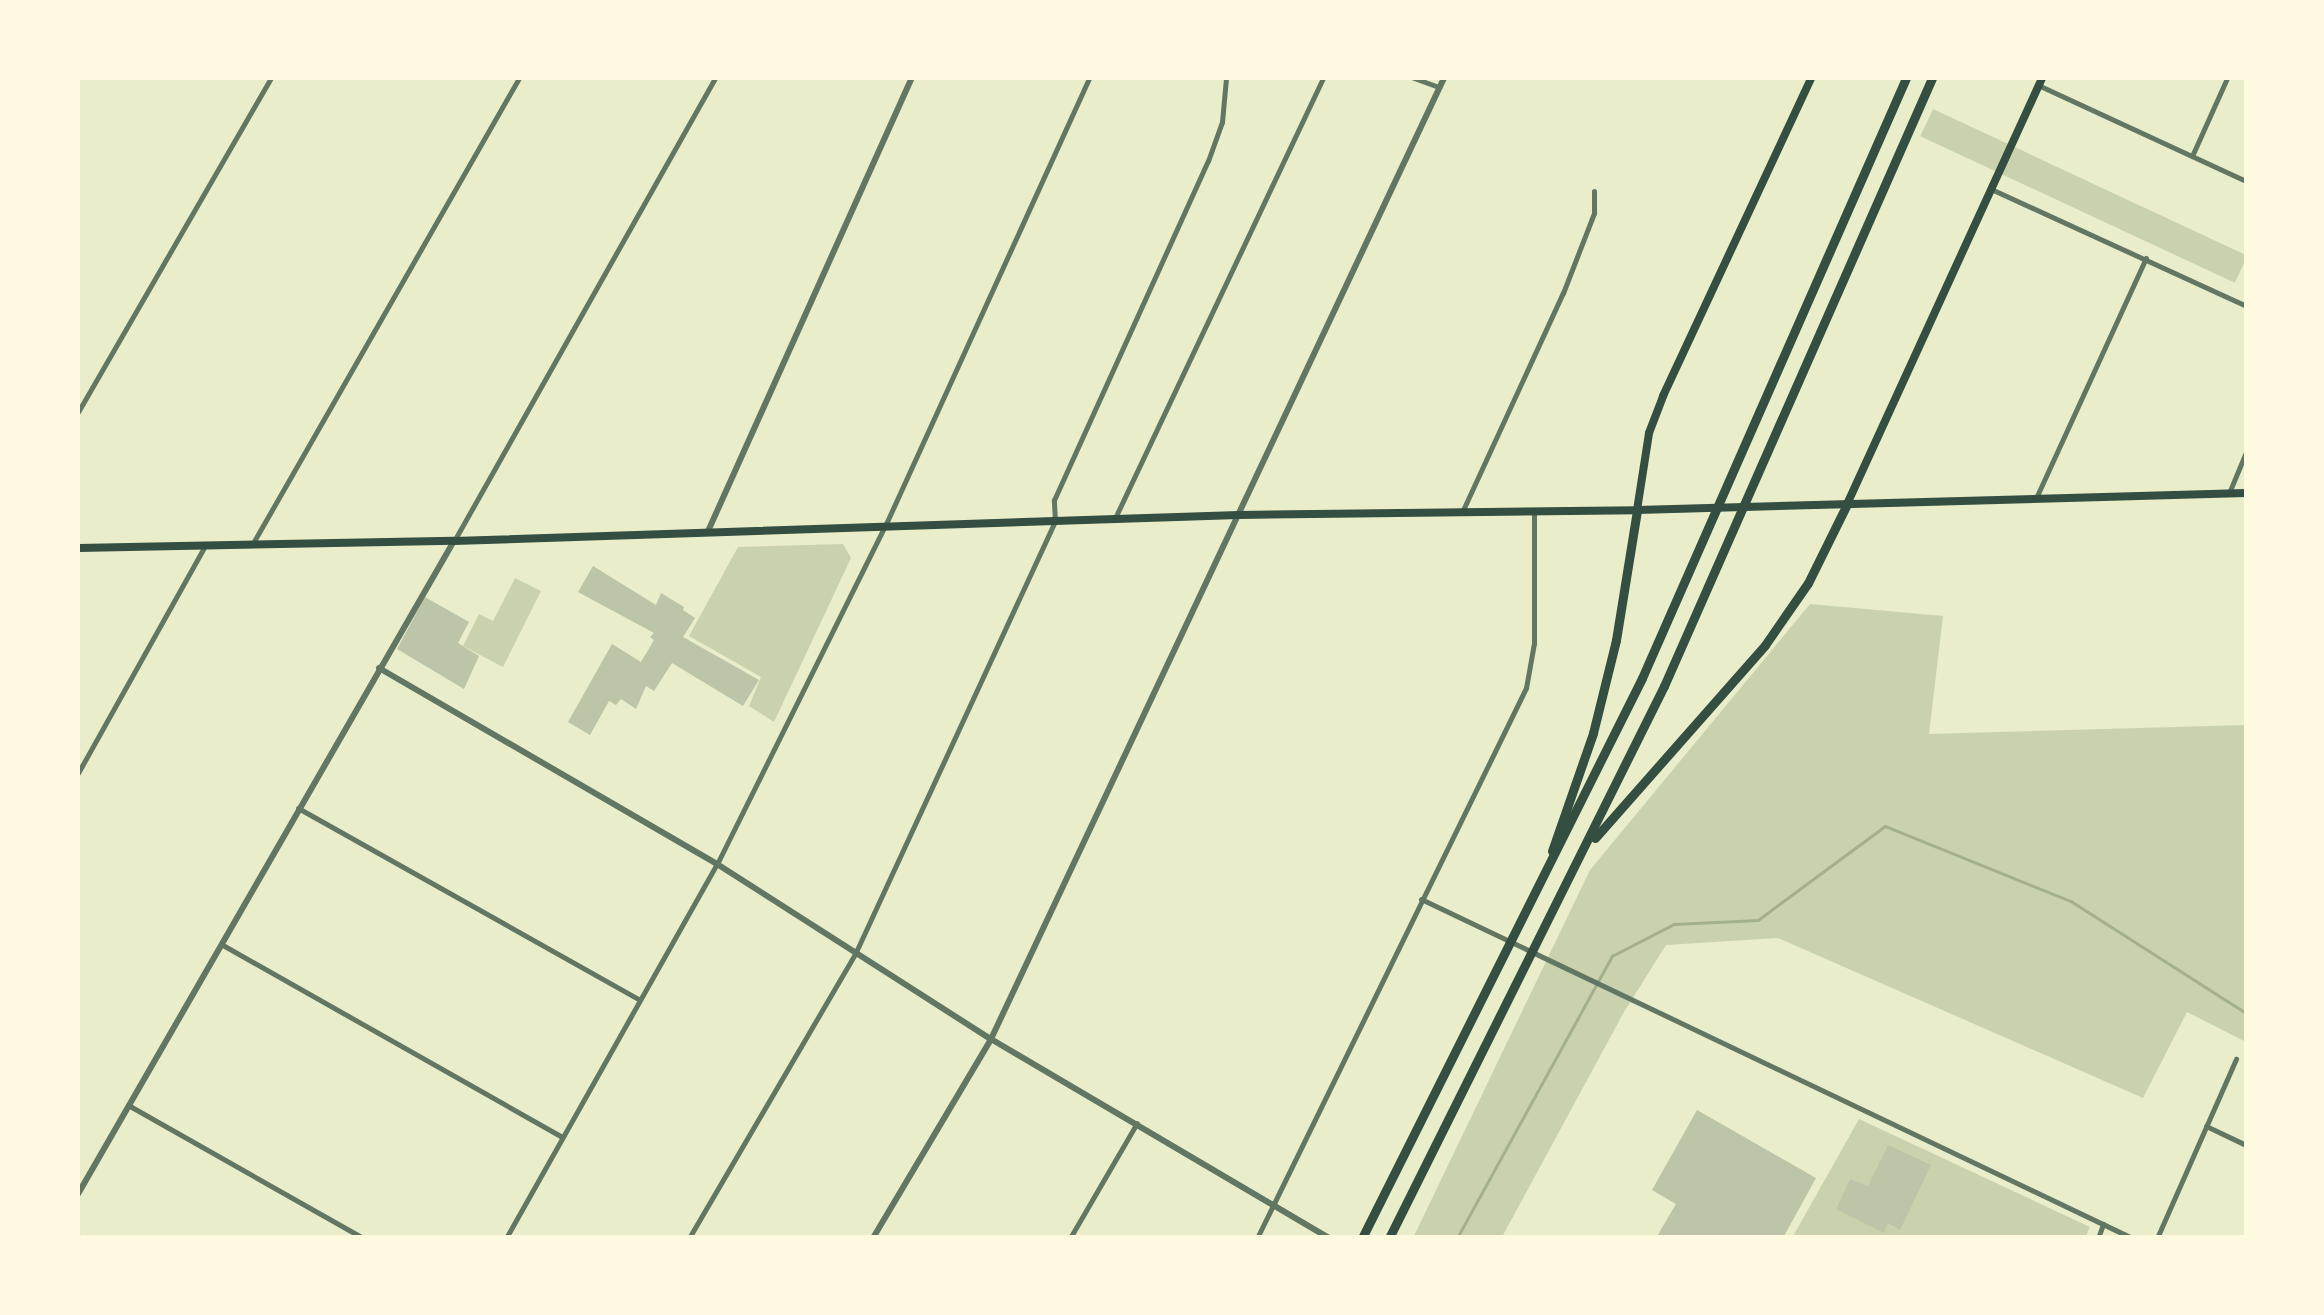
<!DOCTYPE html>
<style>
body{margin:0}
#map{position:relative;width:2324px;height:1315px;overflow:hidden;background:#e9edc9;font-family:"Archivo Narrow",sans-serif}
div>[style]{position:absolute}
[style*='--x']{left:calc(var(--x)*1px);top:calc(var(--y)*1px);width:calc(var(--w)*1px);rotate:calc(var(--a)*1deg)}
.green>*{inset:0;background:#cad2ad;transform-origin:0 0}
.stream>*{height:2.5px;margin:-1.25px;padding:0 1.25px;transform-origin:1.25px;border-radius:1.25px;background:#a3b18a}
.building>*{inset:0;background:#bcc5a7}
.minor>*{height:5px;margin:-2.5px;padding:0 2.5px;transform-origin:2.5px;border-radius:2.5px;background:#617663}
.tertiary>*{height:6px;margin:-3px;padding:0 3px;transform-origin:3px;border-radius:3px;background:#617663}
.secondary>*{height:8px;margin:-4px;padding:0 4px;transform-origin:4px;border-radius:4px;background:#344e41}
.motorway>*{height:9px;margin:-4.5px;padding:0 4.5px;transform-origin:4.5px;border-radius:4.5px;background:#344e41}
span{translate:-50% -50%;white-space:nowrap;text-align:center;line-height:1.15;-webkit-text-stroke:8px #fefae0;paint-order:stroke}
.frame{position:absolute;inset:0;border:80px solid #fefae0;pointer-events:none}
</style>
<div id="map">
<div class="green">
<div style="left:1933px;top:109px;width:347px;height:30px;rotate:25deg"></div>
<div style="clip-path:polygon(843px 544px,851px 558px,774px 722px,749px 706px,761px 677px,689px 636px,738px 547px)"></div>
<div style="clip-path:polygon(515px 578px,541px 591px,503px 667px,463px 646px,479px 614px,493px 621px)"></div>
<div style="clip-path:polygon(1810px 604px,1943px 616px,1929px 734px,2246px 725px,2246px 1042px,2187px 1012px,2143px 1098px,1778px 938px,1666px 945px,1624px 1012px,1502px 1237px,1413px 1238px,1590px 870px)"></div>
<div style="clip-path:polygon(1859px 1119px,2090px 1227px,2085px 1238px,1792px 1238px)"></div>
</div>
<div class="stream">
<div style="--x:1457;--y:1238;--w:322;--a:-61.2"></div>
<div style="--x:1612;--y:956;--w:70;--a:-27.3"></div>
<div style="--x:1674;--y:924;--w:84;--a:-2.7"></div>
<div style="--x:1758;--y:920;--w:158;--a:-36.5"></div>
<div style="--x:1885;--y:826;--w:201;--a:22"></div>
<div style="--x:2071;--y:901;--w:208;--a:32.6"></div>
</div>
<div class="building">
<div style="clip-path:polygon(593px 566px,656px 605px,661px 593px,684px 607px,683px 610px,695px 618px,683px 637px,759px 680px,743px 706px,672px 663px,654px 691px,646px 686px,636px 709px,621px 699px,616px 705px,609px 701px,590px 735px,568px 722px,612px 644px,641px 662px,654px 640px,650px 637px,654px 633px,578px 592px)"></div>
<div style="clip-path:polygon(425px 597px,469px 622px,458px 643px,479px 656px,464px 689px,397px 649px)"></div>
<div style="clip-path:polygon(1697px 1110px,1816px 1178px,1783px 1238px,1656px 1238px,1676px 1204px,1652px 1190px)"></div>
<div style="clip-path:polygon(1888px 1145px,1931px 1165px,1900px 1230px,1888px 1223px,1884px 1233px,1836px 1209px,1850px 1179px,1868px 1186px)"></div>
</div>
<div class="minor">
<div style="--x:1414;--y:78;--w:27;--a:20"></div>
<div style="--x:2038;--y:85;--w:229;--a:24.8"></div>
<div style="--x:2192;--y:156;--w:85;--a:-65.8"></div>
<div style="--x:1991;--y:189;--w:281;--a:24.6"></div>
<div style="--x:78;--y:412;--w:386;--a:-60"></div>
<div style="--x:2229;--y:493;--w:44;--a:-67.5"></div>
<div style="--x:2036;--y:498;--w:264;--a:-65.4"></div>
<div style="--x:1463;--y:510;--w:239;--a:-65.3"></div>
<div style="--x:1563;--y:293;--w:86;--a:-68.8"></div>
<div style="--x:1594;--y:213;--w:22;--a:-90"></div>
<div style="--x:1115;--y:518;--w:487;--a:-64.7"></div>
<div style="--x:454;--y:541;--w:531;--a:-60.59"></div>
<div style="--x:253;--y:543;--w:536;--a:-60.23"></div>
<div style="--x:78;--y:773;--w:260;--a:-60.8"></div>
<div style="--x:298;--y:808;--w:392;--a:29.3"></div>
<div style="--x:1421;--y:899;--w:788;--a:25.49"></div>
<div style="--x:221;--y:944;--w:392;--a:29.5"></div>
<div style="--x:128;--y:1105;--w:270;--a:29.5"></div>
<div style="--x:2206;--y:1126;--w:44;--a:25.4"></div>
<div style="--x:78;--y:1236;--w:4;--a:34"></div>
<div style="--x:506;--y:1238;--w:429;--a:-60.6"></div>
<div style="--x:717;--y:864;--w:377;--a:-63.6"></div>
<div style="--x:885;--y:526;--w:492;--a:-65.5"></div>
<div style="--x:689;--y:1238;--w:329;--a:-59.7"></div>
<div style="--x:855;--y:954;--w:476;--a:-65.2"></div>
<div style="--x:1055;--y:522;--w:22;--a:-93"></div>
<div style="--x:1054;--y:500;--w:372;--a:-65.6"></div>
<div style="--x:1208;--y:161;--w:41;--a:-70.3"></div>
<div style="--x:1222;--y:122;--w:44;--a:-84.8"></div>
<div style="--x:1070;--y:1238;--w:133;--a:-59.8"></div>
<div style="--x:1257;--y:1238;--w:612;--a:-63.94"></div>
<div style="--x:1526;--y:688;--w:46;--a:-79.9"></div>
<div style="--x:1534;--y:643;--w:133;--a:-90"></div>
<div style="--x:2098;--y:1238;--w:15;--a:-70"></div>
<div style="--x:2157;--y:1238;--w:196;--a:-66.2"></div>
</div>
<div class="tertiary">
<div style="--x:709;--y:529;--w:495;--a:-65.8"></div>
<div style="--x:379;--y:668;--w:391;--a:30.1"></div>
<div style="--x:717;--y:864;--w:325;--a:32.6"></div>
<div style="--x:991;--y:1039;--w:392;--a:30.5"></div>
<div style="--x:78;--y:1194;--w:754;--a:-60.07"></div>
<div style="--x:873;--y:1238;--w:231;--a:-59.3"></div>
<div style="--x:991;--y:1039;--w:1062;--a:-64.76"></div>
</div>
<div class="secondary">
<div style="--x:1848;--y:502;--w:466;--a:-65.4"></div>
<div style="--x:1637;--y:510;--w:78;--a:-81.1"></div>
<div style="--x:1649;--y:433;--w:40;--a:-69"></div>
<div style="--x:1663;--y:396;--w:351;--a:-65"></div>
<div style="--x:78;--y:548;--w:376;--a:-1.1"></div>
<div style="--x:454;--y:541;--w:785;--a:-1.9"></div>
<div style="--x:1239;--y:515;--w:398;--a:-0.7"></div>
<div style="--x:1637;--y:510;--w:609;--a:-1.6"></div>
</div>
<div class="motorway">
<div style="--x:1595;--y:838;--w:257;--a:-48.6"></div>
<div style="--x:1765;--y:645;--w:75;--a:-55.3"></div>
<div style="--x:1808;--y:583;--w:90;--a:-63.7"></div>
<div style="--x:1552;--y:851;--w:125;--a:-70.8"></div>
<div style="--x:1593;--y:733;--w:96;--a:-76.1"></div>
<div style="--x:1616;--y:640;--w:132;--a:-80.8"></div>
<div style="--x:1362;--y:1238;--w:626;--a:-63.43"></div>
<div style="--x:1642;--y:678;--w:656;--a:-66.25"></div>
<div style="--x:1389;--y:1238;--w:617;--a:-63.52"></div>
<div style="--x:1664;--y:686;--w:664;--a:-66.21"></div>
</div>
<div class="frame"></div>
</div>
